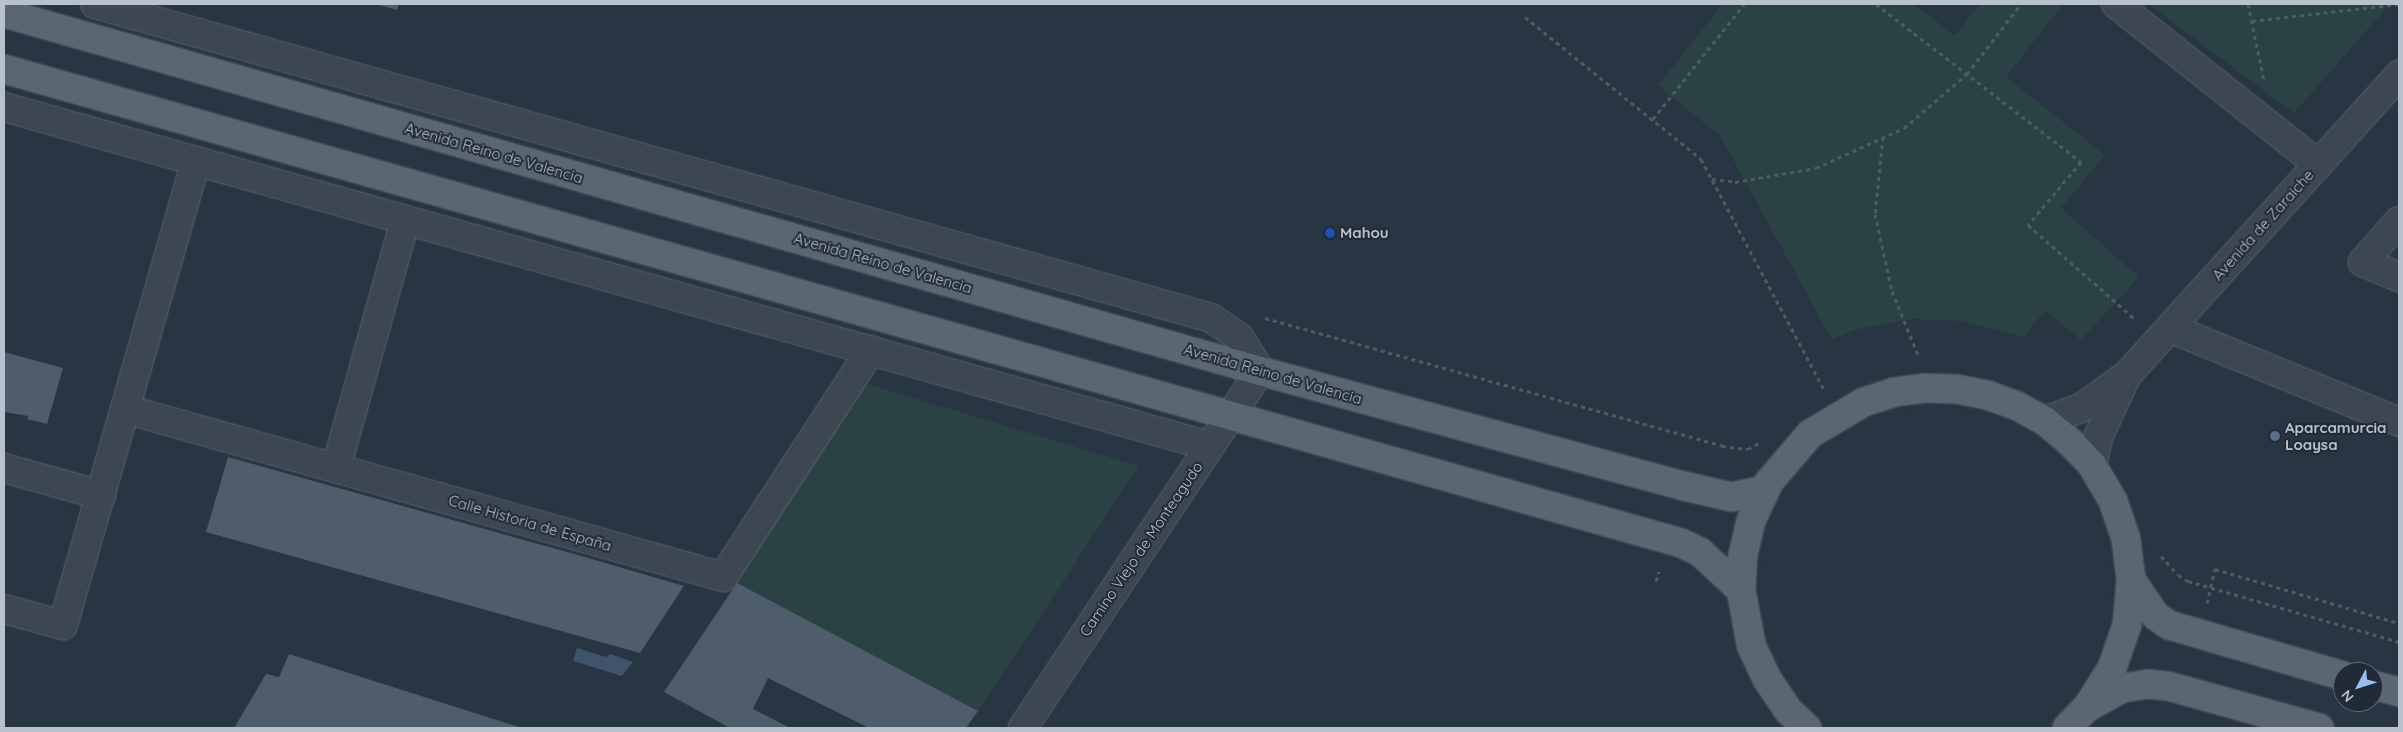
<!DOCTYPE html>
<meta charset="utf-8">
<style>
body{margin:0}
#map{position:relative;width:2403px;height:732px;overflow:hidden;background:#283542;font-family:Quicksand,sans-serif}
div>[style]{position:absolute}
[style*='--x']{left:calc(var(--x)*1px);top:calc(var(--y)*1px);width:calc(var(--w)*1px);rotate:calc(var(--a)*1deg)}
.green>*{inset:0;background:#2a4243}
.water>*{inset:0;background:#3f536b}
.building>*{inset:0;background:#4e5c6b}
.path>*{height:3px;margin-top:-1.5px;transform-origin:0;background:repeating-linear-gradient(90deg,#485f60 0 4px,transparent 0 8px)}
.roads{filter:drop-shadow(0 0 1px #5a6470) drop-shadow(0 0 1px #5a6470)}
.minor>*{height:28px;margin:-14px;padding:0 14px;transform-origin:14px;border-radius:14px;background:#3c4752}
.major>*{height:28px;margin:-14px;padding:0 14px;transform-origin:14px;border-radius:14px;background:#5a6672}
.dots>*{width:14px;height:14px;translate:-50% -50%;box-sizing:border-box;border:2px solid #212b38;border-radius:50%}
span{translate:-50% -50%;white-space:nowrap;text-align:center;line-height:1.15;-webkit-text-stroke:4px #212b38;paint-order:stroke}
.street-label{font-size:15px;color:#b9c2cc}
.poi-label{font-size:15px;color:#b9c2cc;font-weight:700}
.left{translate:0 -50%;text-align:left}
.frame{position:absolute;inset:0;border:5px solid #b9c2cc;pointer-events:none}
.north{position:absolute;left:2333px;top:662px;width:50px;height:50px;box-sizing:border-box;background:#212b38;border:1px solid #5e6773;border-radius:50%;rotate:230deg;font-size:14px;font-weight:700;line-height:20px;text-align:center;color:#b9c2cc}
.north::after{content:'';display:block;margin:auto;width:18px;height:22px;background:#95bff5;clip-path:polygon(50% 0,100% 100%,50% 72%,0 100%)}
</style>
<div id="map">
<div class="green">
<div style="clip-path:polygon(1723px 4px,1913px 4px,1955px 35px,1980px 4px,2063px 4px,2006px 77px,2105px 155px,2061px 208px,2139px 277px,2081px 340px,2045px 310px,2024px 337px,1961px 321px,1911px 319px,1854px 330px,1832px 340px,1721px 137px,1658px 85px)"></div>
<div style="clip-path:polygon(2149px 4px,2390px 4px,2294px 113px)"></div>
<div style="clip-path:polygon(854px 380px,1139px 466px,978px 711px,723px 577px)"></div>
</div>
<div class="water">
<div style="clip-path:polygon(577px 648px,606px 657px,610px 654px,633px 662px,622px 676px,573px 661px)"></div>
</div>
<div class="building">
<div style="clip-path:polygon(375px 4px,399px 4px,397px 10px)"></div>
<div style="clip-path:polygon(4px 352px,63px 368px,47px 424px,27px 419px,28px 416px,4px 412px)"></div>
<div style="clip-path:polygon(228px 457px,578px 555px,684px 586px,640px 653px,206px 532px)"></div>
<div style="clip-path:polygon(737px 583px,978px 711px,966px 728px,869px 728px,768px 678px,753px 709px,790px 728px,730px 728px,664px 692px)"></div>
<div style="clip-path:polygon(289px 654px,522px 728px,234px 728px,266px 674px,279px 677px)"></div>
</div>
<div class="path">
<div style="--x:1876;--y:4;--w:259;--a:37.6"></div>
<div style="--x:2081;--y:162;--w:82;--a:130.1"></div>
<div style="--x:2028;--y:225;--w:144;--a:41.3"></div>
<div style="--x:2248;--y:4;--w:78;--a:78.1"></div>
<div style="--x:1525;--y:17;--w:226;--a:38.9"></div>
<div style="--x:1701;--y:159;--w:261;--a:61.9"></div>
<div style="--x:2252;--y:21;--w:148;--a:-6.6"></div>
<div style="--x:1653;--y:119;--w:147;--a:-51.6"></div>
<div style="--x:1883;--y:137;--w:77;--a:95.9"></div>
<div style="--x:1875;--y:214;--w:79;--a:77.6"></div>
<div style="--x:1892;--y:291;--w:71;--a:67.8"></div>
<div style="--x:1712;--y:179;--w:23;--a:7"></div>
<div style="--x:1735;--y:182;--w:82;--a:-9.8"></div>
<div style="--x:1816;--y:168;--w:97;--a:-24.4"></div>
<div style="--x:1904;--y:128;--w:83;--a:-40.6"></div>
<div style="--x:1967;--y:74;--w:88;--a:-52.4"></div>
<div style="--x:1265;--y:318;--w:475;--a:15.6"></div>
<div style="--x:1722;--y:446;--w:26;--a:7"></div>
<div style="--x:1748;--y:449;--w:13;--a:-29"></div>
<div style="--x:2161;--y:556;--w:25;--a:48"></div>
<div style="--x:2178;--y:575;--w:12;--a:31"></div>
<div style="--x:2188;--y:581;--w:220;--a:16.1"></div>
<div style="--x:1656;--y:581;--w:10;--a:-73"></div>
<div style="--x:2207;--y:603;--w:35;--a:-77"></div>
<div style="--x:2215;--y:569;--w:192;--a:16.4"></div>
</div>
<div class="roads">
<div class="minor">
<div style="--x:95;--y:4;--w:1159;--a:15.71"></div>
<div style="--x:1211;--y:318;--w:34;--a:34"></div>
<div style="--x:1239;--y:337;--w:40;--a:58"></div>
<div style="--x:1260;--y:371;--w:429;--a:123.6"></div>
<div style="--x:2116;--y:4;--w:258;--a:38.4"></div>
<div style="--x:4;--y:107;--w:1252;--a:15.71"></div>
<div style="--x:2399;--y:221;--w:55;--a:131.3"></div>
<div style="--x:2363;--y:262;--w:39;--a:23"></div>
<div style="--x:2170;--y:328;--w:248;--a:22.3"></div>
<div style="--x:125;--y:409;--w:621;--a:15.69"></div>
<div style="--x:723;--y:577;--w:271;--a:-56.9"></div>
<div style="--x:2045;--y:421;--w:38;--a:-20"></div>
<div style="--x:2081;--y:408;--w:57;--a:-35.7"></div>
<div style="--x:2127;--y:375;--w:405;--a:-47.8"></div>
<div style="--x:2092;--y:465;--w:31;--a:-77"></div>
<div style="--x:2099;--y:435;--w:62;--a:-65.1"></div>
<div style="--x:4;--y:468;--w:101;--a:15.6"></div>
<div style="--x:336;--y:468;--w:256;--a:-74.4"></div>
<div style="--x:4;--y:609;--w:61;--a:15.2"></div>
<div style="--x:63;--y:625;--w:482;--a:-74"></div>
</div>
<div class="major">
<div style="--x:4;--y:13;--w:1306;--a:15.91"></div>
<div style="--x:1260;--y:371;--w:439;--a:15.2"></div>
<div style="--x:1684;--y:486;--w:48;--a:13.2"></div>
<div style="--x:1731;--y:497;--w:35;--a:-12"></div>
<div style="--x:4;--y:69;--w:1743;--a:15.78"></div>
<div style="--x:1681;--y:543;--w:21;--a:25"></div>
<div style="--x:1700;--y:552;--w:56;--a:42.8"></div>
<div style="--x:2131;--y:580;--w:44;--a:55.2"></div>
<div style="--x:2156;--y:616;--w:16;--a:35"></div>
<div style="--x:2169;--y:625;--w:181;--a:16.3"></div>
<div style="--x:2373;--y:685;--w:27;--a:15"></div>
<div style="--x:2090;--y:706;--w:38;--a:-29"></div>
<div style="--x:2123;--y:688;--w:25;--a:-9"></div>
<div style="--x:2148;--y:684;--w:20;--a:6"></div>
<div style="--x:2168;--y:686;--w:157;--a:15.5"></div>
<div style="--x:1807;--y:728;--w:26;--a:-137"></div>
<div style="--x:1788;--y:710;--w:37;--a:-124"></div>
<div style="--x:1767;--y:679;--w:38;--a:-115"></div>
<div style="--x:1751;--y:644;--w:55;--a:-100.5"></div>
<div style="--x:1741;--y:590;--w:35;--a:-87"></div>
<div style="--x:1743;--y:555;--w:35;--a:-77"></div>
<div style="--x:1751;--y:521;--w:43;--a:-65.2"></div>
<div style="--x:1769;--y:482;--w:63;--a:-49.5"></div>
<div style="--x:1810;--y:434;--w:63;--a:-30.7"></div>
<div style="--x:1864;--y:402;--w:32;--a:-18"></div>
<div style="--x:1894;--y:392;--w:31;--a:-7"></div>
<div style="--x:1925;--y:388;--w:31;--a:2"></div>
<div style="--x:1956;--y:389;--w:32;--a:11"></div>
<div style="--x:1987;--y:395;--w:32;--a:20"></div>
<div style="--x:2017;--y:406;--w:32;--a:28"></div>
<div style="--x:2045;--y:421;--w:33;--a:40"></div>
<div style="--x:2070;--y:442;--w:32;--a:46"></div>
<div style="--x:2092;--y:465;--w:42;--a:59.7"></div>
<div style="--x:2113;--y:501;--w:40;--a:71.1"></div>
<div style="--x:2126;--y:539;--w:41;--a:83"></div>
<div style="--x:2131;--y:580;--w:45;--a:95.1"></div>
<div style="--x:2127;--y:625;--w:46;--a:109.2"></div>
<div style="--x:2112;--y:668;--w:45;--a:122.3"></div>
<div style="--x:2088;--y:706;--w:30;--a:134"></div>
</div>
</div>
<div class="dots">
<div style="left:1330px;top:233px;background:#1a4fb4"></div>
<div style="left:2275px;top:436px;background:#5c6f8a"></div>
</div>
<div class="street-label">
<span style="left:494px;top:153px;rotate:16deg">Avenida Reino de Valencia</span>
<span style="left:2263px;top:225px;rotate:-48deg">Avenida de Zaraiche</span>
<span style="left:883px;top:263px;rotate:16deg">Avenida Reino de Valencia</span>
<span style="left:1273px;top:374px;rotate:16deg">Avenida Reino de Valencia</span>
<span style="left:530px;top:523px;rotate:16deg">Calle Historia de España</span>
<span style="left:1141px;top:549px;rotate:-56deg">Camino Viejo de Monteagudo</span>
</div>
<div class="poi-label">
<span class="left" style="left:1340px;top:233px">Mahou</span>
<span class="left" style="left:2285px;top:436px">Aparcamurcia<br>Loaysa</span>
</div>
<div class="frame"></div>
<div class="north">N</div>
</div>
